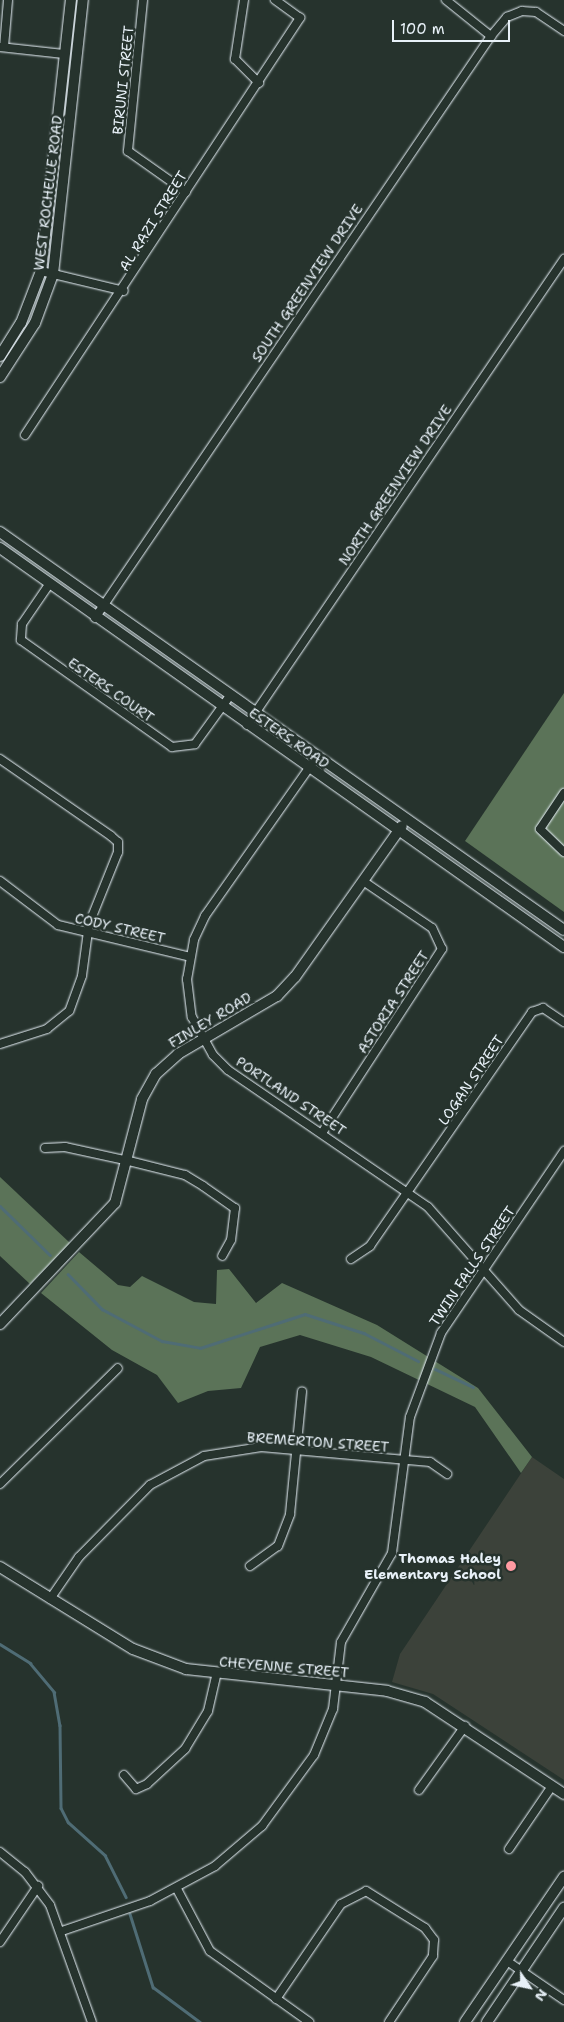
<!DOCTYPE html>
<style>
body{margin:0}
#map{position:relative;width:564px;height:2022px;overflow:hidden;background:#26332d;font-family:"Shantell Sans",sans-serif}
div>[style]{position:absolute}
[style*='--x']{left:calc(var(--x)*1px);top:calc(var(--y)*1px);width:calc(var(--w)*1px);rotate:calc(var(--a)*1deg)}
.built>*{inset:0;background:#3c423a}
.green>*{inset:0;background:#5b7358}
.stream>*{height:2.5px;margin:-1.25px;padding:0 1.25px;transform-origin:1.25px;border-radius:1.25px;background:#4f6c75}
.roads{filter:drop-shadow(0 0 1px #e8f1f8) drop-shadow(0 0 1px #e8f1f8)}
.street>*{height:8px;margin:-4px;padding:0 4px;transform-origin:4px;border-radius:4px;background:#26332d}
.secondary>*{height:10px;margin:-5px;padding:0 5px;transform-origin:5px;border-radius:5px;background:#26332d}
.dots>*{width:14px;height:14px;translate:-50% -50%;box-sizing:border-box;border:2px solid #26332d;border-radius:50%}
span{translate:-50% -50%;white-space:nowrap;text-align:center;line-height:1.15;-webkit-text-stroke:5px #26332d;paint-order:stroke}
.street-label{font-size:14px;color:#e8f1f8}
.poi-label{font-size:14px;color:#e8f1f8;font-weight:700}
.right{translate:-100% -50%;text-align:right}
.north{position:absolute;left:504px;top:1962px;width:50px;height:50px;-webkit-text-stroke:4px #26332d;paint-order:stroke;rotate:124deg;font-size:14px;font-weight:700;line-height:20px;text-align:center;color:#e8f1f8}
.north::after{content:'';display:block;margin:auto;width:18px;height:22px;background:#e8f1f8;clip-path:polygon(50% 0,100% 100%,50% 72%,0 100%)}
.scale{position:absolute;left:392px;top:20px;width:118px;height:22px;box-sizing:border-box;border:2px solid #e8f1f8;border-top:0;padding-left:6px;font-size:15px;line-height:18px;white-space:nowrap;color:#e8f1f8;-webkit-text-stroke:4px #26332d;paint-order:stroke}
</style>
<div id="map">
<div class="built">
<div style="clip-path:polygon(532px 1457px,564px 1479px,564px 1780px,433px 1694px,392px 1682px,400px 1654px)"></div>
</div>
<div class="green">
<div style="clip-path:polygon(564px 693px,564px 912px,465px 841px)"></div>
<div style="clip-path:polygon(0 1177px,70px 1243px,30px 1284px,0 1256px)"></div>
<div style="clip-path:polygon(79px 1252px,118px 1285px,130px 1287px,142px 1276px,194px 1302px,216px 1304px,217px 1270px,229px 1269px,256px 1303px,282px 1283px,377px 1325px,478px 1388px,532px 1457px,521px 1473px,475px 1407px,371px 1357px,300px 1335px,260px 1347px,241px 1388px,208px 1391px,178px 1403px,157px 1375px,112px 1350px,41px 1293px)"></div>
</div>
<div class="stream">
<div style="--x:0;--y:1206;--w:70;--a:44.4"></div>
<div style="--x:68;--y:1274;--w:49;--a:45.8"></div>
<div style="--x:102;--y:1309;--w:68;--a:28.1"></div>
<div style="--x:162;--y:1341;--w:39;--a:10"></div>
<div style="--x:200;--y:1348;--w:110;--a:-17.9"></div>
<div style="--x:305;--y:1314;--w:62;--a:17.9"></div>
<div style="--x:364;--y:1333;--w:61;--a:27.4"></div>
<div style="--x:435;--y:1369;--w:42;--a:25.3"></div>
<div style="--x:0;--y:1644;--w:36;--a:32"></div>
<div style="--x:30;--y:1663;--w:38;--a:50"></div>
<div style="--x:54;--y:1692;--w:34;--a:80"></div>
<div style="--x:60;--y:1725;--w:83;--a:89.3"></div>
<div style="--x:61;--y:1808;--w:16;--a:63"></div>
<div style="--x:68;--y:1822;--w:50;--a:41.7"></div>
<div style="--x:105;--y:1855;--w:47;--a:63.4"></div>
<div style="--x:130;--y:1914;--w:77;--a:72.5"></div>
<div style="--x:153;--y:1987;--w:59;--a:36.7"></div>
</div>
<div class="roads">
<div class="street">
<div style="--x:143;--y:0;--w:152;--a:95.7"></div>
<div style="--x:128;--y:151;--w:71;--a:35.3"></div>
<div style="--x:244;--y:0;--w:60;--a:98.7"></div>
<div style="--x:235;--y:59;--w:34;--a:45"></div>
<div style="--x:446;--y:0;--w:58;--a:38.7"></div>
<div style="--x:0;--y:47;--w:64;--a:6.2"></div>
<div style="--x:4;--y:47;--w:47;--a:-85.1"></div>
<div style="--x:41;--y:271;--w:85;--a:13.5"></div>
<div style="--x:25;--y:435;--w:500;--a:-56.6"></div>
<div style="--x:300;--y:18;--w:31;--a:-144"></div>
<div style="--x:48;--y:586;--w:46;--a:124.4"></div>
<div style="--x:22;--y:624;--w:16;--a:94"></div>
<div style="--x:21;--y:640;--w:185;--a:35.3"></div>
<div style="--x:172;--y:747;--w:23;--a:-7"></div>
<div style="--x:195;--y:744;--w:58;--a:-54.1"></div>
<div style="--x:95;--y:618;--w:704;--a:-55.77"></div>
<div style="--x:491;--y:36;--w:25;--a:-50"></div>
<div style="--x:507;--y:17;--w:16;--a:-22"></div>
<div style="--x:522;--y:11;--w:14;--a:4"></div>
<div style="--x:536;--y:12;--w:34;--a:34"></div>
<div style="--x:247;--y:725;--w:564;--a:-55.77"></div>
<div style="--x:316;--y:758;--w:193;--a:125.1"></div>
<div style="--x:205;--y:916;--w:26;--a:115"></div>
<div style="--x:194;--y:940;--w:40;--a:100"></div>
<div style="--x:187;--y:979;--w:38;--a:83"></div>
<div style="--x:192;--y:1017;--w:43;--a:61.1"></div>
<div style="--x:213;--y:1055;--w:21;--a:45"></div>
<div style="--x:228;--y:1070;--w:242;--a:34.4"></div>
<div style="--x:428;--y:1207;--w:137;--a:48.5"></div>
<div style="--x:519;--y:1310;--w:55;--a:35.4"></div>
<div style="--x:0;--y:759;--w:135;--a:34.7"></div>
<div style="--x:111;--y:836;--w:9;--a:41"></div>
<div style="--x:118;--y:842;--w:10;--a:90"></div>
<div style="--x:118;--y:852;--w:78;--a:111.9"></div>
<div style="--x:89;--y:924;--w:52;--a:97.7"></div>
<div style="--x:82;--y:976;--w:37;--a:110"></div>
<div style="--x:69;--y:1011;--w:28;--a:141"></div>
<div style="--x:47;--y:1029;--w:49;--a:162.3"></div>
<div style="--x:564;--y:793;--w:43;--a:123.7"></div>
<div style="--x:540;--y:829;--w:33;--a:44"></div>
<div style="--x:0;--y:881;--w:73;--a:37.2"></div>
<div style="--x:58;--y:925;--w:136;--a:13.6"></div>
<div style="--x:322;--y:1133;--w:220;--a:-56.9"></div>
<div style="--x:442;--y:949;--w:23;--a:-115"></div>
<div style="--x:432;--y:928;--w:83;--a:-145.7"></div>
<div style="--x:45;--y:1148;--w:20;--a:-3"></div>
<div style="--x:65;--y:1147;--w:66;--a:12.3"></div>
<div style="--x:129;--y:1161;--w:58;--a:14"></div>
<div style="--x:185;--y:1175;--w:21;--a:31"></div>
<div style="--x:203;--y:1186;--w:39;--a:35"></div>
<div style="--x:235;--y:1208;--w:32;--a:97"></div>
<div style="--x:231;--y:1240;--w:18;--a:119"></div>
<div style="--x:351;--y:1259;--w:23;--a:-34"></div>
<div style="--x:370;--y:1246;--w:285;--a:-55.3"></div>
<div style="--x:532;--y:1012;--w:12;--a:-20"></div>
<div style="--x:543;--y:1008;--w:25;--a:34"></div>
<div style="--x:0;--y:1484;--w:165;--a:-44.5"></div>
<div style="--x:250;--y:1566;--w:34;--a:-36"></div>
<div style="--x:278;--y:1546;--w:34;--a:-69"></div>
<div style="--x:290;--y:1514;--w:123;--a:-84.4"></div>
<div style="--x:50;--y:1599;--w:51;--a:-55.4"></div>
<div style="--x:79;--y:1557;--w:101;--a:-45.4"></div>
<div style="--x:150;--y:1485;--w:61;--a:-28.2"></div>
<div style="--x:204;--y:1456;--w:58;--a:-9"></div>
<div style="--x:261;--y:1447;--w:170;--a:5.1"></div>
<div style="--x:430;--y:1462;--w:21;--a:35"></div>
<div style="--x:124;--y:1775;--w:18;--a:49"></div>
<div style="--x:136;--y:1789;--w:12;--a:-24"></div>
<div style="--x:147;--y:1784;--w:52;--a:-42.6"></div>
<div style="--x:185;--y:1749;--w:44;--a:-58.8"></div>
<div style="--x:208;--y:1711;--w:36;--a:-77"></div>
<div style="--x:419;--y:1790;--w:79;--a:-54.3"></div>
<div style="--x:509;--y:1849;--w:76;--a:-55.7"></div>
<div style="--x:0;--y:1852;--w:32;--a:39"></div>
<div style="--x:25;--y:1872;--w:41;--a:52.9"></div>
<div style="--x:50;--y:1905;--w:124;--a:70.3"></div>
<div style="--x:177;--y:1889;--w:70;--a:62"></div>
<div style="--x:210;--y:1951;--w:122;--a:35.6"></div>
<div style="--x:62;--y:1931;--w:93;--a:-18.8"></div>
<div style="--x:150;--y:1901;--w:74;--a:-28.3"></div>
<div style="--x:215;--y:1866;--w:62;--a:-40.4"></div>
<div style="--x:262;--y:1826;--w:88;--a:-53.8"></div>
<div style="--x:314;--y:1755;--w:50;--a:-67.6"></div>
<div style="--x:333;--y:1709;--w:67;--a:-83.2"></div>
<div style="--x:341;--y:1642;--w:103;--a:-60.2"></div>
<div style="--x:392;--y:1553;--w:137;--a:-82.5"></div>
<div style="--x:410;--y:1417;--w:90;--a:-69.7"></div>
<div style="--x:441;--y:1333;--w:220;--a:-55.9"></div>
<div style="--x:0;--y:1942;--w:68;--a:-55.8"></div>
<div style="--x:507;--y:1961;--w:69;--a:34.4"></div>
<div style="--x:276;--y:1999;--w:115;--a:-55.6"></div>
<div style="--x:341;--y:1904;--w:28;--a:-27"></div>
<div style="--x:366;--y:1891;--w:70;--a:32.1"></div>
<div style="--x:425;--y:1928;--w:15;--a:53"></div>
<div style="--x:434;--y:1940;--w:16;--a:94"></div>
<div style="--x:433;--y:1956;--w:79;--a:123.7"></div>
</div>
<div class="secondary">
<div style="--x:0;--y:356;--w:39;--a:-58"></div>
<div style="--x:21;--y:323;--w:56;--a:-69"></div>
<div style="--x:41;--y:271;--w:273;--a:-83.7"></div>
<div style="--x:0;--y:377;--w:64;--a:-57.1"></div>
<div style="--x:35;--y:323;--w:52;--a:-69.8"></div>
<div style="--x:53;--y:274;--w:276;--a:-83.8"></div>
<div style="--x:0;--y:532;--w:690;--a:35.21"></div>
<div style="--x:0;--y:548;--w:691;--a:35.28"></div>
<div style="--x:0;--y:1324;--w:167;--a:-46.5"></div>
<div style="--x:115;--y:1203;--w:107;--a:-75.4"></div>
<div style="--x:142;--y:1099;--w:29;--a:-61"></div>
<div style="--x:156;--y:1074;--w:30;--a:-42"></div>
<div style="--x:178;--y:1054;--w:115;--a:-30.4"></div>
<div style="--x:277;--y:996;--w:26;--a:-47"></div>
<div style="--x:295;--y:977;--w:185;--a:-54.7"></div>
<div style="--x:0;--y:1567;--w:156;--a:31.7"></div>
<div style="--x:133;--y:1649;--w:57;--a:20.7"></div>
<div style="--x:186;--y:1669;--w:202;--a:6.2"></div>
<div style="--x:387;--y:1691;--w:40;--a:16"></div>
<div style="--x:425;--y:1702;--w:167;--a:33.5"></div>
<div style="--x:465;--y:2022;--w:176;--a:-55.7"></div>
<div style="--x:487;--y:2022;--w:138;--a:-56"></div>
</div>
</div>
<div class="dots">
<div style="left:511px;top:1566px;background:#ff9aa2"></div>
</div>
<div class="street-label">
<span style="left:123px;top:80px;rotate:-84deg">BIRUNI STREET</span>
<span style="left:48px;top:193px;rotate:-83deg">WEST ROCHELLE ROAD</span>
<span style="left:153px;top:221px;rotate:-58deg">AL RAZI STREET</span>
<span style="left:307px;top:283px;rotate:-56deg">SOUTH GREENVIEW DRIVE</span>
<span style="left:395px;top:485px;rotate:-56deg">NORTH GREENVIEW DRIVE</span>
<span style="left:111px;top:690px;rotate:35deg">ESTERS COURT</span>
<span style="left:289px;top:738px;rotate:35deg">ESTERS ROAD</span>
<span style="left:120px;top:928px;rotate:13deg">CODY STREET</span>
<span style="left:393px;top:1002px;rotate:-57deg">ASTORIA STREET</span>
<span style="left:210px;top:1020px;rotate:-31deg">FINLEY ROAD</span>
<span style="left:471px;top:1080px;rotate:-56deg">LOGAN STREET</span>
<span style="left:291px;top:1096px;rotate:34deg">PORTLAND STREET</span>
<span style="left:472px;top:1266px;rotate:-56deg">TWIN FALLS STREET</span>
<span style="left:318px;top:1442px;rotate:4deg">BREMERTON STREET</span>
<span style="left:284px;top:1667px;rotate:5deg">CHEYENNE STREET</span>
</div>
<div class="poi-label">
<span class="right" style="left:501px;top:1566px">Thomas Haley<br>Elementary School</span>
</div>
<div class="north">N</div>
<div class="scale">100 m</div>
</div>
